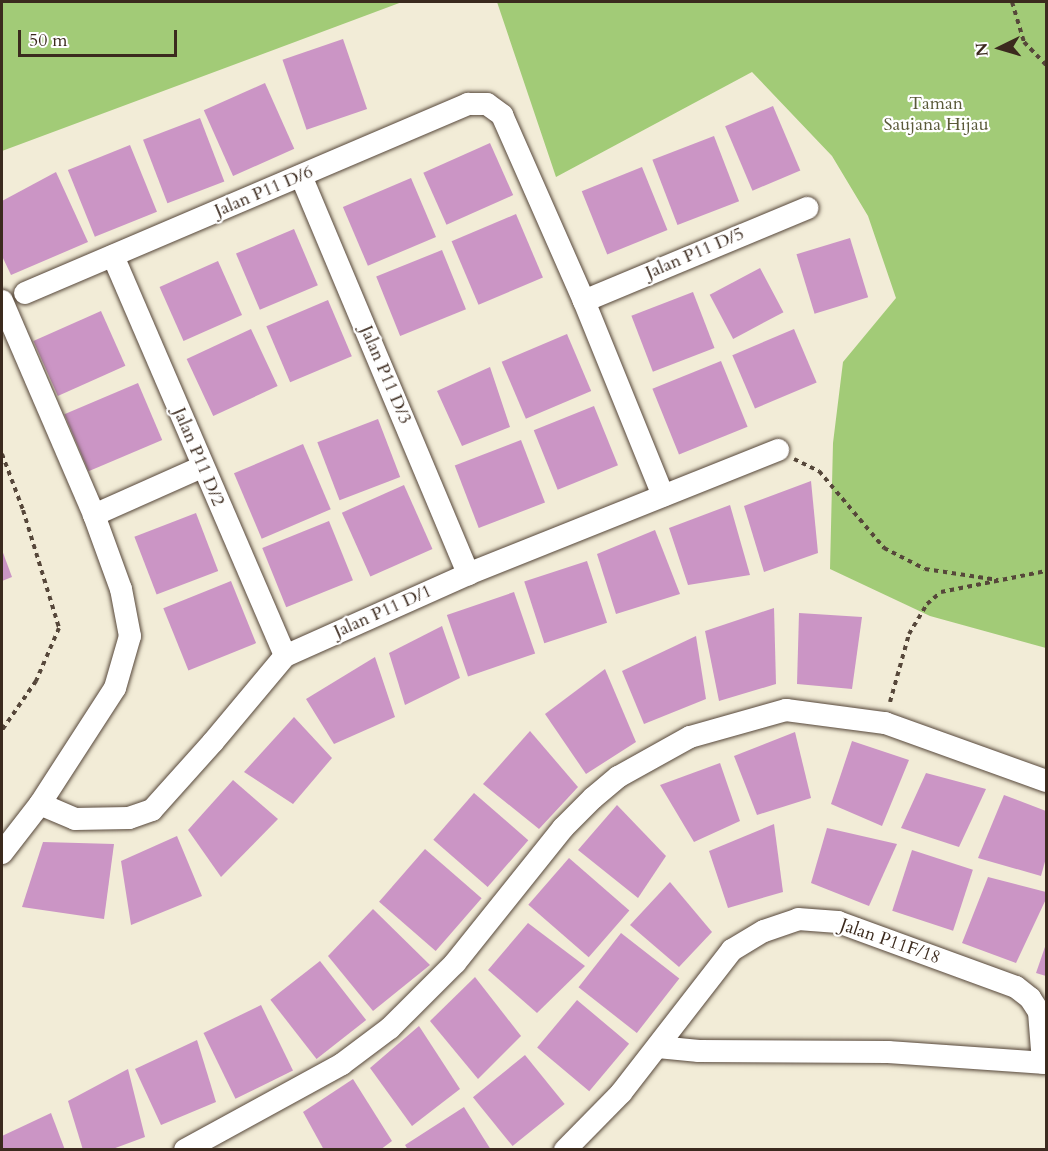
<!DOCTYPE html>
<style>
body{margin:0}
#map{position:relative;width:1048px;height:1151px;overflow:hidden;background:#f2ecd7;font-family:Cardo,serif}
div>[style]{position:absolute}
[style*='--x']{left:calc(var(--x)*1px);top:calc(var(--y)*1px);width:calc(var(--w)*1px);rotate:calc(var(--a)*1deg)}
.green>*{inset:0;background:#a2cb77}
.building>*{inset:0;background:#cb95c5;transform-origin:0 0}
.path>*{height:4px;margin-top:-2px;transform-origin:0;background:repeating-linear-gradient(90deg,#56473a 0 4.5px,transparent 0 9px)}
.roads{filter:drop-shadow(0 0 2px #56473a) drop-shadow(0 0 2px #56473a)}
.minor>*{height:22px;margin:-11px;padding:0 11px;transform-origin:11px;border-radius:11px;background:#fff}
span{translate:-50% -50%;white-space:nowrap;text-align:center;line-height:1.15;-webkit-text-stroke:4.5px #fff;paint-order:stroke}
.park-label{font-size:18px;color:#5a5a39}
.street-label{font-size:18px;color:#3b2a1e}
.frame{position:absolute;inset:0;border:3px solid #3b2a1e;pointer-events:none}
.north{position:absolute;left:970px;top:18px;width:60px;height:60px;-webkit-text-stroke:4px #fff;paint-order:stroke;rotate:265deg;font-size:16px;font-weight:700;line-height:24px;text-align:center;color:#3b2a1e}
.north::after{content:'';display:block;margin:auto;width:21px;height:27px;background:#3b2a1e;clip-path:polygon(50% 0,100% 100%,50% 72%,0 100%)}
.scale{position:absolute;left:18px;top:30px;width:159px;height:27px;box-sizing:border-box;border:3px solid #3b2a1e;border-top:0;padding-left:8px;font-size:18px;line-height:21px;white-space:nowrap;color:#3b2a1e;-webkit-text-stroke:4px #fff;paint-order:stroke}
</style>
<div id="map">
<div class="green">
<div style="clip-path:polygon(2px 2px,402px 2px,2px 151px)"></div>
<div style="clip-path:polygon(497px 2px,1046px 2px,1046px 648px,930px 616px,830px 569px,833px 443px,843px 362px,896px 298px,868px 216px,832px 156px,752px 72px,556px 177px)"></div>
</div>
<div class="building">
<div style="left:343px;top:39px;width:74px;height:64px;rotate:71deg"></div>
<div style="left:265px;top:83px;width:72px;height:67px;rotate:66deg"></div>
<div style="left:773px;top:106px;width:70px;height:52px;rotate:67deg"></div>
<div style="left:200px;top:118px;width:68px;height:61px;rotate:69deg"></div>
<div style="left:714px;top:136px;width:70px;height:66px;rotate:69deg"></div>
<div style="left:490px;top:143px;width:57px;height:73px;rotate:66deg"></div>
<div style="left:130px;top:145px;width:72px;height:67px;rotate:68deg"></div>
<div style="left:642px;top:167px;width:68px;height:65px;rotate:68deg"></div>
<div style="clip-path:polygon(56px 172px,88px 242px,11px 275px,2px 256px,2px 201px)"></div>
<div style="left:411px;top:178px;width:64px;height:74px;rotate:67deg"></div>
<div style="left:516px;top:214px;width:69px;height:70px;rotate:67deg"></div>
<div style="left:294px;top:229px;width:61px;height:63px;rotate:67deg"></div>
<div style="left:850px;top:238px;width:62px;height:56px;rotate:73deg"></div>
<div style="left:442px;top:250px;width:64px;height:71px;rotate:68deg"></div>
<div style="left:218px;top:261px;width:59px;height:64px;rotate:66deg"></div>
<div style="left:760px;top:268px;width:50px;height:57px;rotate:62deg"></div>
<div style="left:693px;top:292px;width:60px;height:66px;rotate:69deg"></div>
<div style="left:328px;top:300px;width:61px;height:67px;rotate:67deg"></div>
<div style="left:101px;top:311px;width:60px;height:74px;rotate:66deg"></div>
<div style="left:251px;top:329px;width:63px;height:71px;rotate:65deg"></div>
<div style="left:794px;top:329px;width:58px;height:67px;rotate:67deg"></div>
<div style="left:567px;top:334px;width:62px;height:71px;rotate:67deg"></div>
<div style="left:721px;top:361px;width:71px;height:74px;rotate:68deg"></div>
<div style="clip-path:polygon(490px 367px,510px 427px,462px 446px,437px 391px)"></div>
<div style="left:138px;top:383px;width:62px;height:80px;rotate:67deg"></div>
<div style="left:594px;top:406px;width:64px;height:65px;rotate:68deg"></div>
<div style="left:378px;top:419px;width:62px;height:65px;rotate:69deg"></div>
<div style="left:521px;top:440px;width:67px;height:71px;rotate:69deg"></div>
<div style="left:303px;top:444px;width:71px;height:75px;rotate:67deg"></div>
<div style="clip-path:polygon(811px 481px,818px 553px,764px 572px,744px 506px)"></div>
<div style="left:404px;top:485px;width:70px;height:68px;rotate:66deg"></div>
<div style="clip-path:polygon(730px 505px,750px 575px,688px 585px,669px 528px)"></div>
<div style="left:196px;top:513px;width:62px;height:66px;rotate:69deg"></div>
<div style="left:329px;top:521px;width:64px;height:72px;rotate:68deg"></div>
<div style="clip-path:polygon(655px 530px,680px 594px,616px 614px,597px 554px)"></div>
<div style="clip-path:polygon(2px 550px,12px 577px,2px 581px)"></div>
<div style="left:587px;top:561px;width:65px;height:66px;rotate:72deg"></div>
<div style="left:231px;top:581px;width:67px;height:73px;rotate:68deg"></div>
<div style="left:514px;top:592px;width:65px;height:71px;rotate:71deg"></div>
<div style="clip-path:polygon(774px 608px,776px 684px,719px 701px,705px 631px)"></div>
<div style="clip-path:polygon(799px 613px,862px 617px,852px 689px,797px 684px)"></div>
<div style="clip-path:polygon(442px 626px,460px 678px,405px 705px,389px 653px)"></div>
<div style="clip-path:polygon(696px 636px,706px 699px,644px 724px,622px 671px)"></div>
<div style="clip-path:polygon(375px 657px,395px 717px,334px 744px,306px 699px)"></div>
<div style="clip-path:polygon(605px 669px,636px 742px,586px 774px,545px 714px)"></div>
<div style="clip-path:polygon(294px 717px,332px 758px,293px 804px,244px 772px)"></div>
<div style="clip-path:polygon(530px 731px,578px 787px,539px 829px,483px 784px)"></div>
<div style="clip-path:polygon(795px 732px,811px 798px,757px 815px,734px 756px)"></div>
<div style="clip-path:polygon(852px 741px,909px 760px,882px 826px,831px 804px)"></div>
<div style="clip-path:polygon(720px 763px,740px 821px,694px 842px,660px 785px)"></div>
<div style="clip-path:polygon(926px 773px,986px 789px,959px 847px,901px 828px)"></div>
<div style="clip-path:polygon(233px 780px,278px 819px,221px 877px,188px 830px)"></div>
<div style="left:474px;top:793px;width:72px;height:62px;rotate:41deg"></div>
<div style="clip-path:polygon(1004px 795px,1046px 811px,1046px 858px,1041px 876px,978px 858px)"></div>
<div style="clip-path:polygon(617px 805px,666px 856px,638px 898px,578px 850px)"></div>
<div style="clip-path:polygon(774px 824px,783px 892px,728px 908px,709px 851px)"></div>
<div style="clip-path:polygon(827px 828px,897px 844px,869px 906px,811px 883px)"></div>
<div style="clip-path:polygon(177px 836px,202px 896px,131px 925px,121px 861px)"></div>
<div style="clip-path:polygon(43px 842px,114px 844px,104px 919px,22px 907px)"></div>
<div style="left:425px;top:849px;width:75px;height:70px;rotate:41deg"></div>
<div style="left:912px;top:850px;width:64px;height:64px;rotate:18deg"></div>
<div style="left:569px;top:858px;width:80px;height:62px;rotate:41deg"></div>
<div style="clip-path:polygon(988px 877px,1046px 892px,1046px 899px,1016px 963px,962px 943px)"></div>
<div style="clip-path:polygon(670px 882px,712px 932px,679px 967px,630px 925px)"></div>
<div style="clip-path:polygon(373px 909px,430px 965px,373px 1011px,328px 956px)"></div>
<div style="clip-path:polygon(528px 923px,585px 966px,537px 1013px,488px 970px)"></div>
<div style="left:621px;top:933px;width:74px;height:69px;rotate:38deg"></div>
<div style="clip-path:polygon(1046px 944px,1046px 976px,1036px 973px)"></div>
<div style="left:320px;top:961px;width:75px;height:63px;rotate:52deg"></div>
<div style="clip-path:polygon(475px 977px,521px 1036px,478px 1079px,430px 1021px)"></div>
<div style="left:577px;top:1000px;width:68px;height:62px;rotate:40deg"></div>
<div style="left:261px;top:1005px;width:73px;height:64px;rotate:64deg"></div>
<div style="clip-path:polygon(419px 1026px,460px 1089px,412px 1126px,370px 1068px)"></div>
<div style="clip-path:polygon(197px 1040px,216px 1102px,161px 1125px,135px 1069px)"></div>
<div style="left:525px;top:1055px;width:63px;height:67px;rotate:51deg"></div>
<div style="clip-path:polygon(128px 1069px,145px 1137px,110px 1150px,83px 1150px,68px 1101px)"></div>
<div style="clip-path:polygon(353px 1079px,392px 1141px,380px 1150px,324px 1150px,303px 1112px)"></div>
<div style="clip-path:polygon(464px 1107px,491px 1150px,408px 1150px,405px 1145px)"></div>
<div style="clip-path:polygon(51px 1113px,65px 1150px,2px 1150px,2px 1136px)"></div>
</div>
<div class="path">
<div style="--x:1012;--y:2;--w:42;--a:73.3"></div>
<div style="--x:1024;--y:42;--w:32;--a:46"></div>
<div style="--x:2;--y:454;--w:60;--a:69.4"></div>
<div style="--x:23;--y:510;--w:123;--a:73"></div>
<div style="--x:59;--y:628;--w:58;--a:113.5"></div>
<div style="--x:36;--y:681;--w:60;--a:124.8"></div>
<div style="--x:794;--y:459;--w:28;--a:26"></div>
<div style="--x:819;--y:471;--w:101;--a:49.8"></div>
<div style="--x:884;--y:548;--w:46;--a:27.1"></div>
<div style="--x:925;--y:569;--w:74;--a:8.6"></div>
<div style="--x:890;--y:702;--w:71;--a:-74.4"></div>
<div style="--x:909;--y:634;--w:35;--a:-59"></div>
<div style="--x:927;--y:604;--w:18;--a:-41"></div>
<div style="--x:941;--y:592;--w:107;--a:-11.3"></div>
</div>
<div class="roads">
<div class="minor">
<div style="--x:301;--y:176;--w:432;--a:67.2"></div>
<div style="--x:113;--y:256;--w:435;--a:66.7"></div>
<div style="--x:25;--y:293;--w:482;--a:-23.1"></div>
<div style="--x:468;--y:104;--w:19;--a:0"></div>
<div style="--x:487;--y:104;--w:19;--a:36"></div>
<div style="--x:502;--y:115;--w:203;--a:66.2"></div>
<div style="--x:584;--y:301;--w:210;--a:67.9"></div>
<div style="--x:2;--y:301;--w:233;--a:66.7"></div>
<div style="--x:94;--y:515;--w:79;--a:70"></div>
<div style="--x:121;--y:589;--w:48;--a:79.2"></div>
<div style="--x:130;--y:636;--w:54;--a:106.1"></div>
<div style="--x:115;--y:688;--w:138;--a:122.9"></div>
<div style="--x:40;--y:804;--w:62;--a:127.8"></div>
<div style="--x:584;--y:301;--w:242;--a:-22.6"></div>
<div style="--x:94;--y:515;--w:118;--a:-24"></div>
<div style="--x:40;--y:804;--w:38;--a:23"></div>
<div style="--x:75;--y:819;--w:54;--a:-1.1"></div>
<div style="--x:129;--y:818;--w:24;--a:-19"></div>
<div style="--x:152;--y:810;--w:91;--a:-48.1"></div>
<div style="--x:213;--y:742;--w:112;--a:-50.1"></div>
<div style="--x:285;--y:656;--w:201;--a:-24.1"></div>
<div style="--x:468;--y:574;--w:334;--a:-21.8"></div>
<div style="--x:658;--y:1047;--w:41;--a:5.6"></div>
<div style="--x:699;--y:1051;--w:189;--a:0.3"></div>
<div style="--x:888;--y:1052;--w:158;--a:4"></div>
<div style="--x:185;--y:1150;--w:179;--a:-28.7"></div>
<div style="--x:342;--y:1064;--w:60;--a:-36.9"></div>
<div style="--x:390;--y:1028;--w:92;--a:-45"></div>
<div style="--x:455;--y:963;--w:173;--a:-51.3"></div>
<div style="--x:563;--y:828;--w:42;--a:-45"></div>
<div style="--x:593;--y:798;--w:33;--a:-40"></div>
<div style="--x:618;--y:777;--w:82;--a:-29.1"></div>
<div style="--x:690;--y:737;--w:100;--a:-15.7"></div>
<div style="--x:786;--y:710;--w:100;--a:7.5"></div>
<div style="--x:885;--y:723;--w:171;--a:19.8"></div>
<div style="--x:565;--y:1150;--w:80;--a:-45.5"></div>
<div style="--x:621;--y:1093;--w:181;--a:-52.2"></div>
<div style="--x:732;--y:950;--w:37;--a:-31"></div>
<div style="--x:764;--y:931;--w:36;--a:-19"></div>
<div style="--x:798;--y:919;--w:40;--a:4.3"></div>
<div style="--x:838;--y:922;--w:189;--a:20.1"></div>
<div style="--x:1016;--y:987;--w:18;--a:38"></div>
<div style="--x:1030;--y:998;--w:17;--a:57"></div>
<div style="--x:1039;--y:1012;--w:51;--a:85.5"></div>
</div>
</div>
<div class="park-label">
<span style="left:936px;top:115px">Taman<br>Saujana Hijau</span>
</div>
<div class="street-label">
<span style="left:264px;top:192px;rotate:-23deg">Jalan P11 D/6</span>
<span style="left:695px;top:254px;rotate:-23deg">Jalan P11 D/5</span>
<span style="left:385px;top:375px;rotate:67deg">Jalan P11 D/3</span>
<span style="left:198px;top:457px;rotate:67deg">Jalan P11 D/2</span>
<span style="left:383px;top:612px;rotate:-24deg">Jalan P11 D/1</span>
<span style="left:890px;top:942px;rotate:19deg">Jalan P11F/18</span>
</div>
<div class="frame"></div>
<div class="north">N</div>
<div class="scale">50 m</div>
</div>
